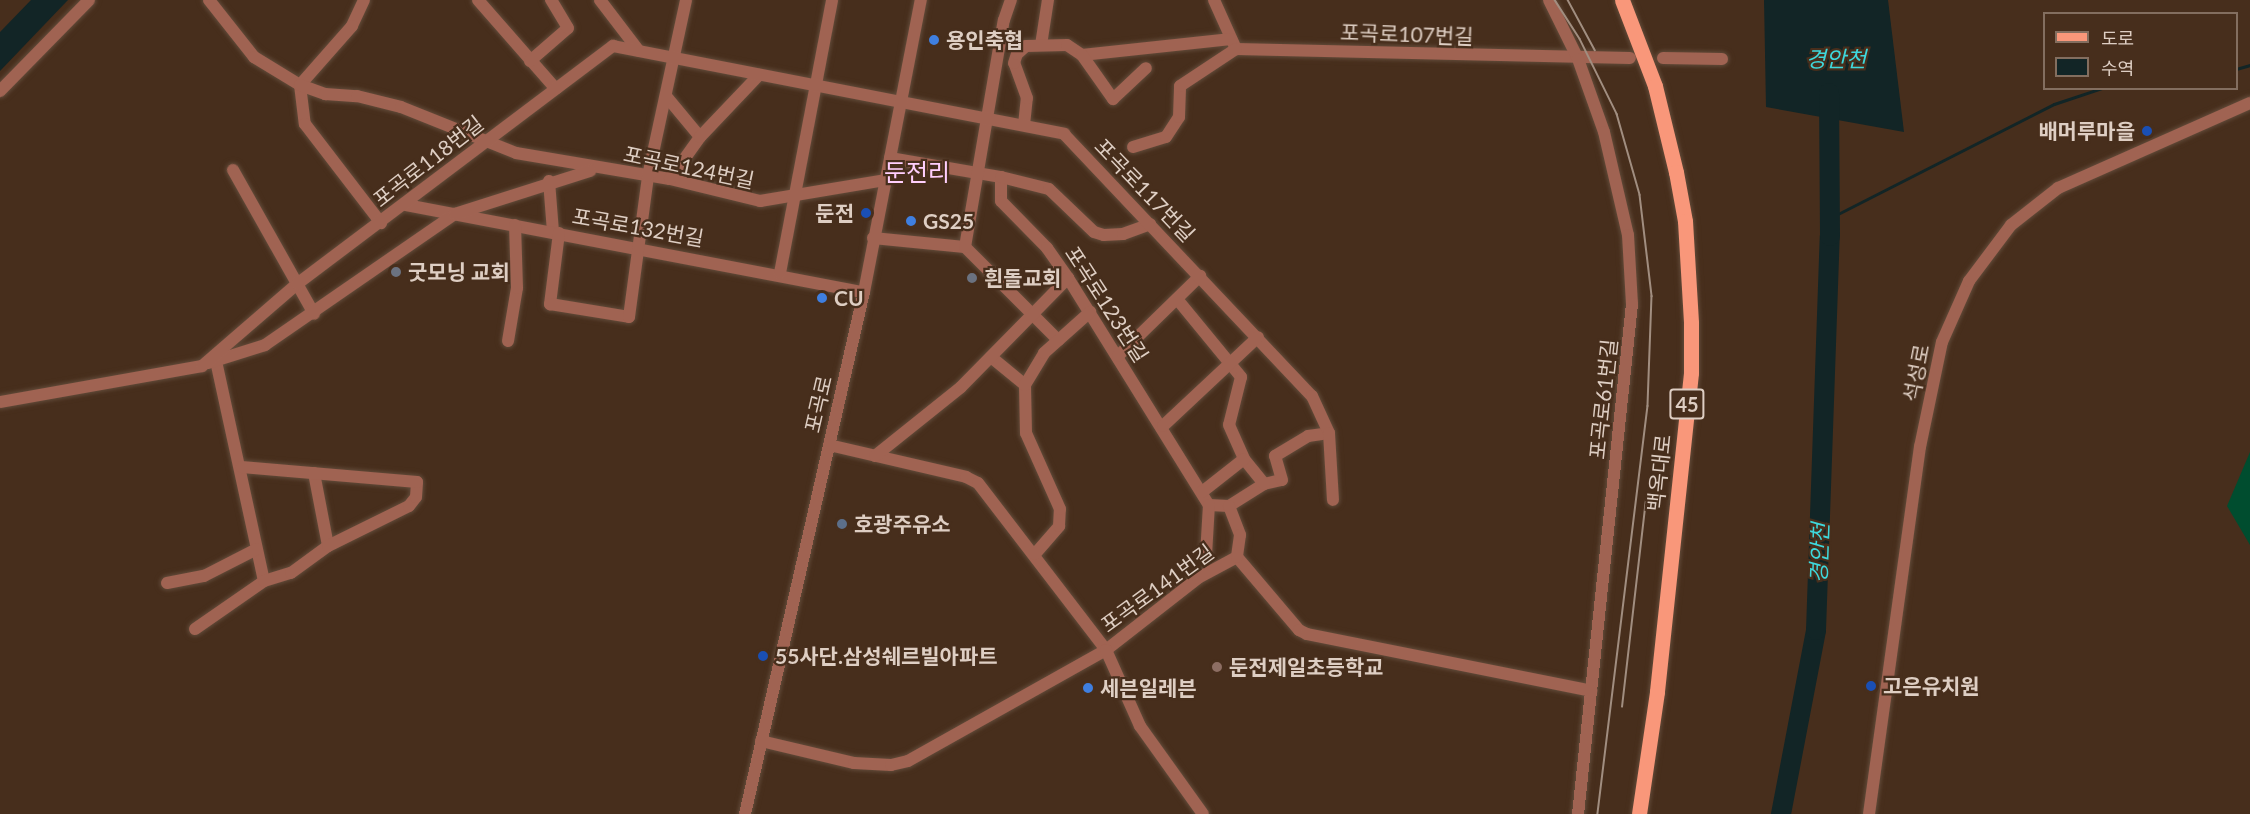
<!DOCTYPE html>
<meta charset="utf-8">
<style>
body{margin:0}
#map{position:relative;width:2250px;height:814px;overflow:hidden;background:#472e1c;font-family:Lato,"Noto Sans KR",sans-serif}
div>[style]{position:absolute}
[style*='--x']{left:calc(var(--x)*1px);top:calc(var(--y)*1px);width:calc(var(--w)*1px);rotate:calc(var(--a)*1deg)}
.green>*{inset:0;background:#004d2f}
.water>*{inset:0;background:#122526}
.stream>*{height:3px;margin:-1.5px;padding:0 1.5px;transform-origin:1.5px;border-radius:1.5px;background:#122526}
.river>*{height:20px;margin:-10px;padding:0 10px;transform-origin:10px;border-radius:10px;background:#122526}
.roads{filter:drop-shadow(0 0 2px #624b3a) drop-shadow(0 0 2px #624b3a)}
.minor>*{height:12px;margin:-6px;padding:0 6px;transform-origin:6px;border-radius:6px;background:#a06352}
.major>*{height:15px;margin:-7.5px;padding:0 7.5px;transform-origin:7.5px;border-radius:7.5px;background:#f9977a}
.tram>*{height:1.5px;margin:-0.75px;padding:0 0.75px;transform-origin:0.75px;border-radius:0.75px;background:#a18e80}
.dots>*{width:16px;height:16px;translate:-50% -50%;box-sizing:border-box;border:3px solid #472e1c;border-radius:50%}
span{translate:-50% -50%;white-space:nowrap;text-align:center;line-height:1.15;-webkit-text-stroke:4.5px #472e1c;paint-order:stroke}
.shield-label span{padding:2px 4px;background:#472e1c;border:2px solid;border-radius:4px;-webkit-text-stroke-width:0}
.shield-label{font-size:20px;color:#decec3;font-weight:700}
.street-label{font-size:21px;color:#decec3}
.poi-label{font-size:21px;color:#decec3;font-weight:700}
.left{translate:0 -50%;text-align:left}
.right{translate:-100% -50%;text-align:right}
.water-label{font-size:22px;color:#3ed8dc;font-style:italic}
.quarter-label{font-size:24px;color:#ffcffd}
.legend{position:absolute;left:2043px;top:12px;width:195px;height:78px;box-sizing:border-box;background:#472e1c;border:2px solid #836e5f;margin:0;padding:8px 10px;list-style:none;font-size:18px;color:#decec3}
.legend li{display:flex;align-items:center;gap:12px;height:30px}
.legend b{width:30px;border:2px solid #836e5f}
</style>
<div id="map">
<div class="green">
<div style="clip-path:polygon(2250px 452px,2250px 545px,2227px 506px)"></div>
</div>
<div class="water">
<div style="clip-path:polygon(31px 0,68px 0,0 71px,0 32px)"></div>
<div style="clip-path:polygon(1764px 0,1888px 0,1904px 132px,1766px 107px)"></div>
</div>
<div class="stream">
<div style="--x:2236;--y:69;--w:15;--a:-16"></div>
<div style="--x:1830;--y:218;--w:251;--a:-27"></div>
<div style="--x:2054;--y:104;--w:51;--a:-18.4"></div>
</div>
<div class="river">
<div style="--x:1781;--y:814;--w:187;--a:-79.2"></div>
<div style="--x:1816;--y:630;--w:394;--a:-88"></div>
<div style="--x:1830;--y:236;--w:143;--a:-90.4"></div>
</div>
<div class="roads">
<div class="minor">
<div style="--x:209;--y:0;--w:73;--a:51.7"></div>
<div style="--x:254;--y:57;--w:54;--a:31.3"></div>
<div style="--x:300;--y:85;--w:39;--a:83"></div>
<div style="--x:305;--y:124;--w:125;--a:52.5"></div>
<div style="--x:364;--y:0;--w:29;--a:115"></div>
<div style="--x:352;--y:26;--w:79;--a:131.4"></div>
<div style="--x:300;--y:85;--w:27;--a:20"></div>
<div style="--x:325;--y:94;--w:32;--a:4"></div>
<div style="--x:357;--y:96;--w:45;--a:14"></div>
<div style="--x:401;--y:107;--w:124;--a:21.8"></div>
<div style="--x:516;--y:153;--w:156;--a:9.6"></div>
<div style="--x:670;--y:179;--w:93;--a:13.7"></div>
<div style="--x:760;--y:201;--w:128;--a:-9.5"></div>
<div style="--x:478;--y:0;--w:118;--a:48.8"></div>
<div style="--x:600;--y:0;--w:64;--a:52.6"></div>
<div style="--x:1214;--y:0;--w:54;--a:65.8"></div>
<div style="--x:1236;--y:49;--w:394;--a:1.3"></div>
<div style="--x:1549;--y:0;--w:66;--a:63.8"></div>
<div style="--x:1578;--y:59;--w:77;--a:70.4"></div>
<div style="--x:1604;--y:132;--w:106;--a:76.9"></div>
<div style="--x:1628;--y:235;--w:69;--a:86.7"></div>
<div style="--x:1632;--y:304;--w:513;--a:96.04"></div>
<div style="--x:1041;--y:45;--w:46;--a:-81.2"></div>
<div style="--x:1082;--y:55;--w:150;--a:-6.1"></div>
<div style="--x:1663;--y:58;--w:59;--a:1"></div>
<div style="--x:530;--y:61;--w:50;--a:-41"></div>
<div style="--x:568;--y:28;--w:33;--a:-121"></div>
<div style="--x:0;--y:91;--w:127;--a:-45.6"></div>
<div style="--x:666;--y:96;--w:53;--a:50.3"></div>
<div style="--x:1024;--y:125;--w:27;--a:-84"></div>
<div style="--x:1027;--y:98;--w:37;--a:-110"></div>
<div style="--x:1014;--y:63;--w:9;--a:-72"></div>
<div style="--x:1017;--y:54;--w:12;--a:-42"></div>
<div style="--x:1026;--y:46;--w:41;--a:-1.4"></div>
<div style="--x:1067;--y:45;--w:18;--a:34"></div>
<div style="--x:1082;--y:55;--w:54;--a:54.8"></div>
<div style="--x:1113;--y:99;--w:45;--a:-43.2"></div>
<div style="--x:1133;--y:147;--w:34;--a:-17"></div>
<div style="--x:1166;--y:137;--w:24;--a:-57"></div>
<div style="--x:1179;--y:117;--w:31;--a:-88"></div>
<div style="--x:1180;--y:86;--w:67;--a:-33.5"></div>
<div style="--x:890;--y:158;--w:113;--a:9.7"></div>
<div style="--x:1001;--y:177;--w:24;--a:90"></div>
<div style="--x:1001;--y:201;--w:66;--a:45.6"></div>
<div style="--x:1047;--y:248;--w:37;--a:55"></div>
<div style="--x:1068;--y:278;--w:267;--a:58.2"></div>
<div style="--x:1209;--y:505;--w:20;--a:3"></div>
<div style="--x:1229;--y:506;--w:41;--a:-32.2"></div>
<div style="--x:1264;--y:484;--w:18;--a:-13"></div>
<div style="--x:1282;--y:480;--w:25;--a:-106"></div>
<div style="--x:1275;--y:456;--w:39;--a:-31"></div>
<div style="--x:1308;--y:436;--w:21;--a:-8"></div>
<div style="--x:233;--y:170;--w:165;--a:60.6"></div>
<div style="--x:1001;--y:177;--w:49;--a:14"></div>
<div style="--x:1049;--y:189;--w:62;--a:43.7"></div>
<div style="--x:1094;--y:232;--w:10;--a:17"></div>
<div style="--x:1104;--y:235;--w:19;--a:-3"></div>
<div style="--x:1123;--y:234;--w:29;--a:-20"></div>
<div style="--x:670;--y:179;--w:52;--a:-54.5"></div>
<div style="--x:700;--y:137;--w:86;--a:-46.4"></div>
<div style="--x:549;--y:181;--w:51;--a:85.5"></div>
<div style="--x:406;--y:205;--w:466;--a:10.8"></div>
<div style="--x:559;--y:233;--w:72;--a:97.2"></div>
<div style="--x:550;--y:304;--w:80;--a:9.3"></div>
<div style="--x:629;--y:317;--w:142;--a:-82.3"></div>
<div style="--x:648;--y:176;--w:180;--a:-77.8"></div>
<div style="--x:873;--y:238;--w:92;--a:5.6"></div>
<div style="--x:965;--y:247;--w:132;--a:45"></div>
<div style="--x:965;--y:247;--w:230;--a:-80.3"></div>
<div style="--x:1004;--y:20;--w:21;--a:-71"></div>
<div style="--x:780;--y:273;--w:278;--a:-79.2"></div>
<div style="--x:1177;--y:299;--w:101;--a:50.6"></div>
<div style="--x:1241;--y:377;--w:49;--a:104"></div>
<div style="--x:1229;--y:425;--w:37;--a:66"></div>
<div style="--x:1244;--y:459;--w:32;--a:51"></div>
<div style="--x:508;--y:341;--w:54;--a:-80.4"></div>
<div style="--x:517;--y:288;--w:63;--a:-91.8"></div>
<div style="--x:1118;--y:356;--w:115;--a:-44.3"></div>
<div style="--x:991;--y:357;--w:44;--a:39.5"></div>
<div style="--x:216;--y:361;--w:225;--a:77.7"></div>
<div style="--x:208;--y:363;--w:60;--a:-17.5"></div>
<div style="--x:265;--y:345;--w:231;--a:-34.6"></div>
<div style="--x:455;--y:214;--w:142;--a:-17.7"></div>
<div style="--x:0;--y:402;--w:205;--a:-10.1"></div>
<div style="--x:202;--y:366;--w:125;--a:-40.8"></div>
<div style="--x:297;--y:284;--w:396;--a:-37"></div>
<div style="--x:613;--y:46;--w:460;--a:11"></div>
<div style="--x:1064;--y:134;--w:361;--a:46.6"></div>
<div style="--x:1312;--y:396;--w:41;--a:65.3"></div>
<div style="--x:1329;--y:433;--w:67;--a:86.6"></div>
<div style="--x:1163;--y:426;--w:130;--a:-43.1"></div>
<div style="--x:829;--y:445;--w:141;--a:13.1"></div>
<div style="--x:966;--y:477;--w:13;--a:27"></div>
<div style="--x:978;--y:483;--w:210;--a:52.5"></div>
<div style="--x:1106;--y:650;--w:117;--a:-38"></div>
<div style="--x:1198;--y:578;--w:44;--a:-28.3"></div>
<div style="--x:1237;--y:557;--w:96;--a:49.7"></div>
<div style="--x:1299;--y:630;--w:9;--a:27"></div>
<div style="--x:1307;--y:634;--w:290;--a:11.3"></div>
<div style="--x:875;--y:456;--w:110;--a:-38.7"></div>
<div style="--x:961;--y:387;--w:153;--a:-45.5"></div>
<div style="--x:314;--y:473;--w:74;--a:79.1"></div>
<div style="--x:1202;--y:492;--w:53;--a:-38.2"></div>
<div style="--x:1229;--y:506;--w:31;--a:69"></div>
<div style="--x:1240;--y:535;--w:22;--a:98"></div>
<div style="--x:1035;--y:554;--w:37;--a:-49"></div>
<div style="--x:1059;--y:526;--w:17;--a:-87"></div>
<div style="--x:1060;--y:509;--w:83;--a:-114.1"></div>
<div style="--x:1026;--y:433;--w:48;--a:-91.2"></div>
<div style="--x:1025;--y:385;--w:37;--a:-59"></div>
<div style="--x:1044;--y:353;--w:62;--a:-41.7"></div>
<div style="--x:1206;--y:555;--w:50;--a:-86.6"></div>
<div style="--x:167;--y:583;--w:38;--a:-11"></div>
<div style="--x:204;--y:576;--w:59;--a:-27"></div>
<div style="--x:195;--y:629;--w:84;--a:-34.8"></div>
<div style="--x:264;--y:581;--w:28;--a:-17"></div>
<div style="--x:291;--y:573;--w:46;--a:-36.1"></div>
<div style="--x:328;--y:546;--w:90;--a:-26.3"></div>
<div style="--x:409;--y:506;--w:11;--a:-52"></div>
<div style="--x:416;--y:497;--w:15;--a:-86"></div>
<div style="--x:417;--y:482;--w:176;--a:-175.1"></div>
<div style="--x:761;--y:741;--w:96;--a:13.3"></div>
<div style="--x:854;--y:763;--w:37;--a:3"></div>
<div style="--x:891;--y:765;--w:17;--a:-13"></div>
<div style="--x:908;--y:761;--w:227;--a:-29.3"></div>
<div style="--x:1106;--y:650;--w:83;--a:65.9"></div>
<div style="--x:1140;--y:726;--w:108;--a:54.4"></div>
<div style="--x:745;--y:814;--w:535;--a:-77.16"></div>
<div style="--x:864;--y:292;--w:298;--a:-79"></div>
<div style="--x:1869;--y:814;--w:371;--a:-82.1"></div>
<div style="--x:1920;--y:447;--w:107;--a:-78.2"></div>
<div style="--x:1942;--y:342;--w:67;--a:-66.1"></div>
<div style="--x:1969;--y:281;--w:70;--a:-53.1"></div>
<div style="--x:2011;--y:225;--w:60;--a:-38.2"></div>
<div style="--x:2058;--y:188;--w:210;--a:-23.9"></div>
</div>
<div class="major">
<div style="--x:1622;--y:0;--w:92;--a:69"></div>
<div style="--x:1655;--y:86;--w:89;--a:76.3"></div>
<div style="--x:1676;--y:172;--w:50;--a:79.6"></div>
<div style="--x:1685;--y:221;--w:102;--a:86.6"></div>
<div style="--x:1691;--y:323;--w:50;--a:90"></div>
<div style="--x:1691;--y:373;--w:321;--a:96.1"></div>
<div style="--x:1657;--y:692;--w:123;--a:98.4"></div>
</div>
</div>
<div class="tram">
<div style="--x:1555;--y:0;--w:46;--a:57.3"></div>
<div style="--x:1580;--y:39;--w:84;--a:63.7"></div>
<div style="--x:1617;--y:114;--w:84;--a:74.1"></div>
<div style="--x:1640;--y:195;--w:102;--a:83.2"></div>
<div style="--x:1652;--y:296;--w:110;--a:92.1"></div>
<div style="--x:1648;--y:406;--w:411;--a:97"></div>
<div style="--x:1568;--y:0;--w:57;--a:61.6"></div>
<div style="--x:1622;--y:707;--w:209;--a:-83.4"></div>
</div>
<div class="dots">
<div style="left:934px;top:40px;background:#3f7fe0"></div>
<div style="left:2147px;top:131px;background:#1a4fb4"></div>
<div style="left:866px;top:213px;background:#1a4fb4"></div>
<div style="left:911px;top:221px;background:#3f7fe0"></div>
<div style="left:396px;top:272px;background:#6b7280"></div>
<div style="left:972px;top:278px;background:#6b7280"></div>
<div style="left:822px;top:298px;background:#3f7fe0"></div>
<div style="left:842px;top:524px;background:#5c6f8a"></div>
<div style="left:763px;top:656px;background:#1a4fb4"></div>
<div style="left:1217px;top:667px;background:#8d6e63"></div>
<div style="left:1871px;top:686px;background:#1a4fb4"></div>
<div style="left:1088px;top:688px;background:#3f7fe0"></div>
</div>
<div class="shield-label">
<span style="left:1687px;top:404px">45</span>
</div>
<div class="street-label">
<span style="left:1407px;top:34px;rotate:2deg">포곡로107번길</span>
<span style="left:428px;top:161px;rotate:-38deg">포곡로118번길</span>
<span style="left:689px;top:167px;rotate:12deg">포곡로124번길</span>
<span style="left:1145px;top:190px;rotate:46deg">포곡로117번길</span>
<span style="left:638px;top:227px;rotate:10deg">포곡로132번길</span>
<span style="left:1107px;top:304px;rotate:57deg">포곡로123번길</span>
<span style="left:1916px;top:373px;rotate:-79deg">석성로</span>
<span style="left:1603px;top:399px;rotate:-84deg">포곡로61번길</span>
<span style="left:818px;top:404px;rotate:-77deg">포곡로</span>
<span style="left:1659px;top:473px;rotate:-84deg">백옥대로</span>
<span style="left:1157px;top:588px;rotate:-36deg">포곡로141번길</span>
</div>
<div class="poi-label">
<span class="left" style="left:946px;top:40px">용인축협</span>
<span class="right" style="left:2135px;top:131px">배머루마을</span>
<span class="right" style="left:854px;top:213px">둔전</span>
<span class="left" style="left:923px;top:221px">GS25</span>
<span class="left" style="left:408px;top:272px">굿모닝 교회</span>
<span class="left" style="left:984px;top:278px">흰돌교회</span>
<span class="left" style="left:834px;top:298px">CU</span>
<span class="left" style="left:854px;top:524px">호광주유소</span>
<span class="left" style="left:775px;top:656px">55사단.삼성쉐르빌아파트</span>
<span class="left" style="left:1229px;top:667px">둔전제일초등학교</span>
<span class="left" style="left:1883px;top:686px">고은유치원</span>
<span class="left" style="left:1100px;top:688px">세븐일레븐</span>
</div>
<div class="water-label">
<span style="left:1836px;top:59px">경안천</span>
<span style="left:1819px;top:553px;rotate:-88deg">경안천</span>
</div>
<div class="quarter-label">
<span style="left:917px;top:172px">둔전리</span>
</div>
<ul class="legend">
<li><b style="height:8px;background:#f9977a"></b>도로</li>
<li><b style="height:16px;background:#122526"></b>수역</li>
</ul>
</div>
